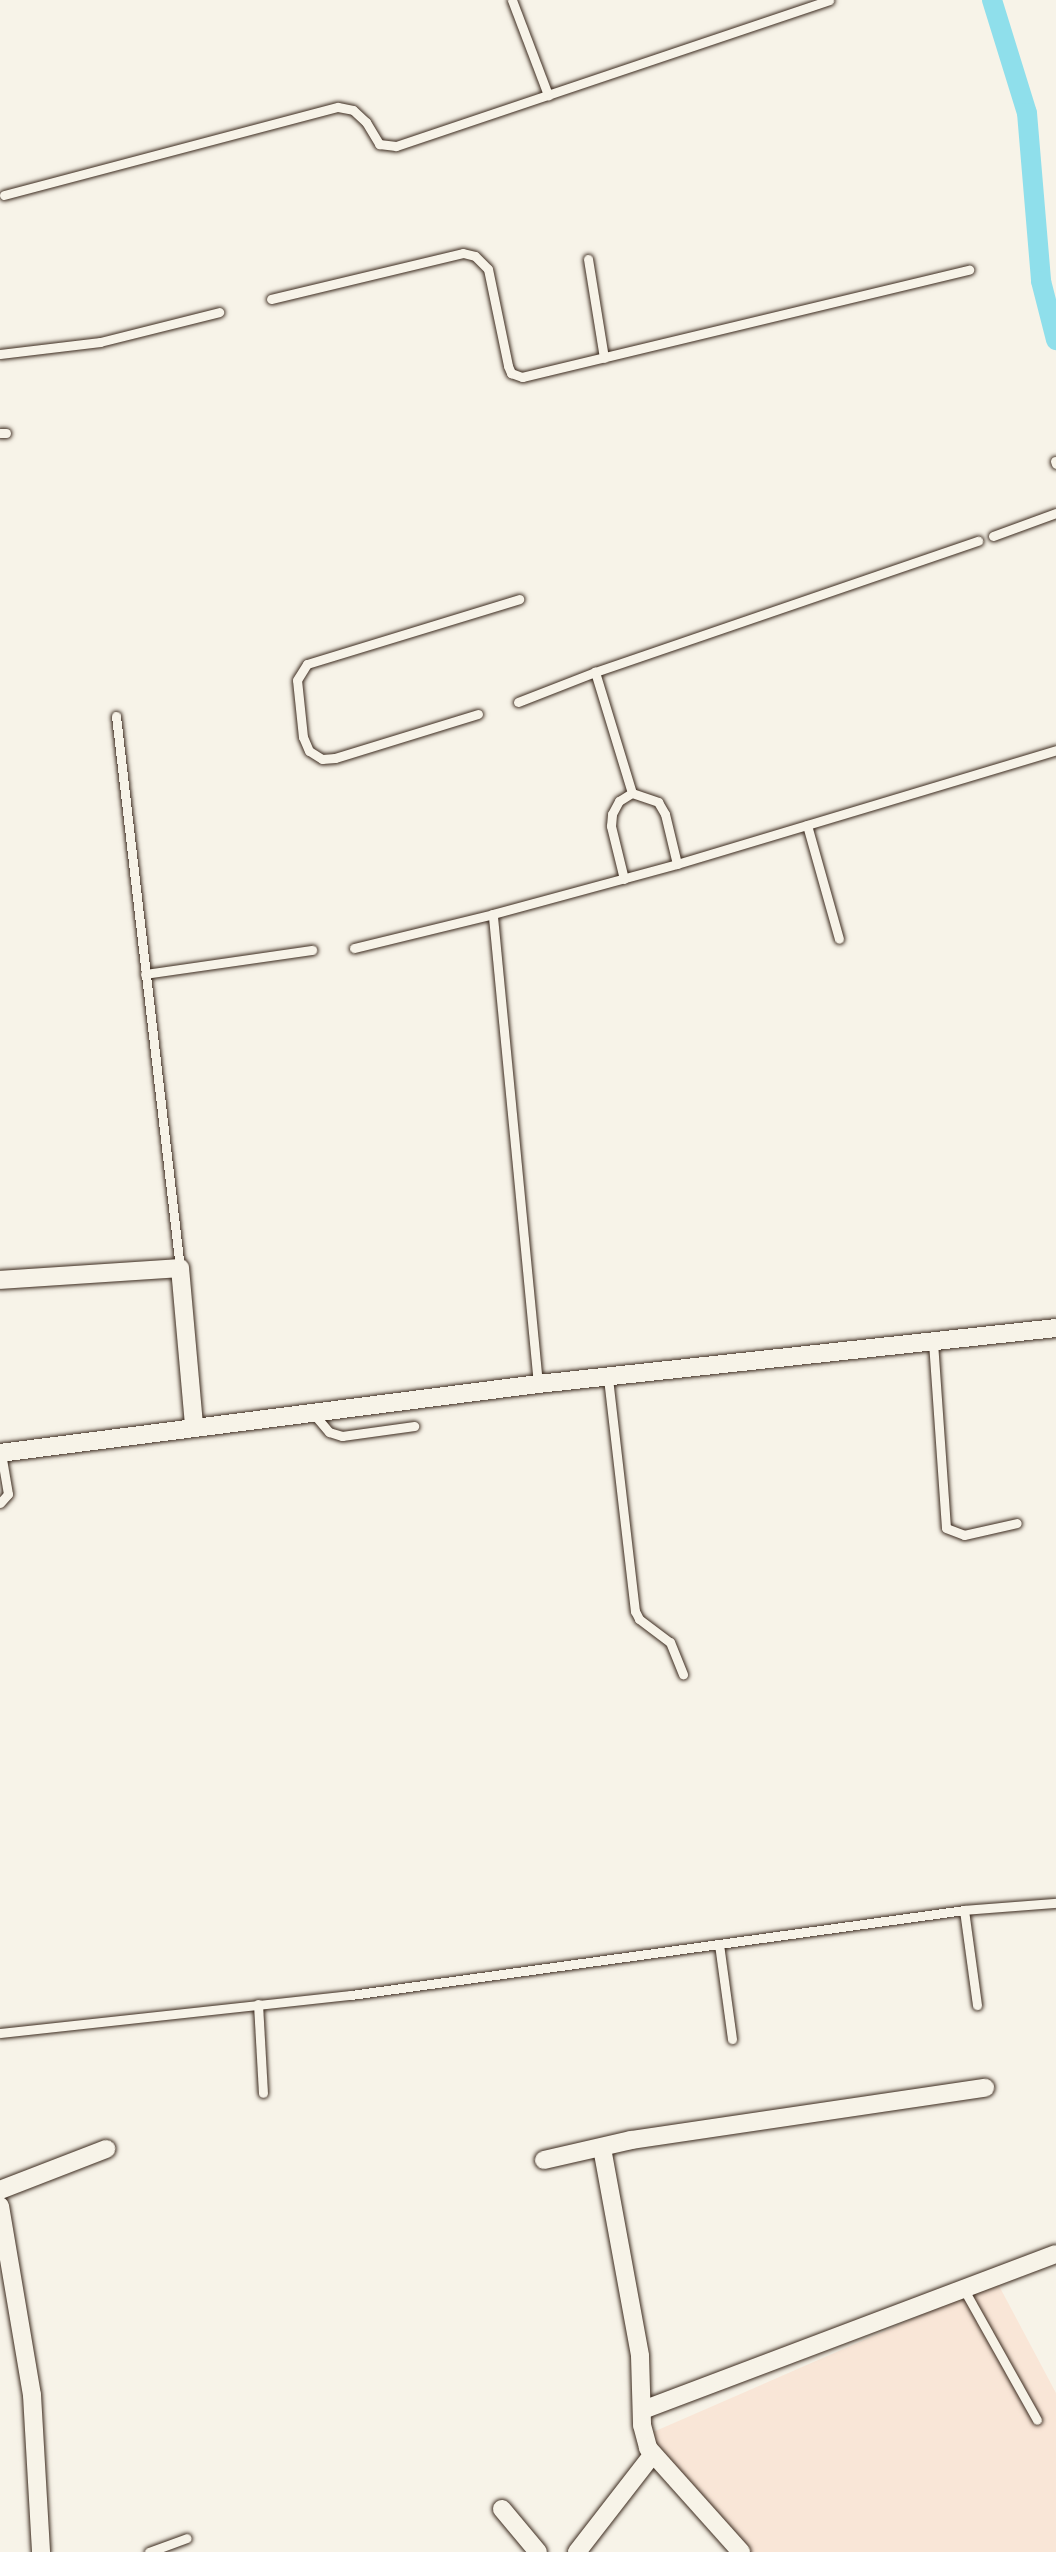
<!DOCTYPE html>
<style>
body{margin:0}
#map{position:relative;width:1056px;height:2552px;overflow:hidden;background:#f7f3e8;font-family:Kalam,sans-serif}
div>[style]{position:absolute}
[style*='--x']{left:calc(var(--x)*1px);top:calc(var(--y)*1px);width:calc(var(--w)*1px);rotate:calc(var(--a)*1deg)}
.built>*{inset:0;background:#f9e6d7}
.canal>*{height:20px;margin:-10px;padding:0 10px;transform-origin:10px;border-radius:10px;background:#8fdfeb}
.roads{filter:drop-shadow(0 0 2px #3b2a1e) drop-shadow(0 0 2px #3b2a1e)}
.lane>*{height:9px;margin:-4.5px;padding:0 4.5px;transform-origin:4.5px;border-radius:4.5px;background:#f7f3e8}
.street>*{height:18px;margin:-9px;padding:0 9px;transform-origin:9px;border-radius:9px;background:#f7f3e8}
span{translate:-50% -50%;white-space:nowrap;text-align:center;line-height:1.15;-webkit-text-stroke:6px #f7f3e8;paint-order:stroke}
</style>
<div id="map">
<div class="built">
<div style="clip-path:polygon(997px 2282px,1056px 2393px,1056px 2552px,747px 2552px,644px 2436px)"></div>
</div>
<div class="canal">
<div style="--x:992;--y:0;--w:118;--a:72.8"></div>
<div style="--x:1027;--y:113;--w:169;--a:85.2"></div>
<div style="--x:1041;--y:281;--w:61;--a:75.7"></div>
</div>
<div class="roads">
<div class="lane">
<div style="--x:512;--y:0;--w:102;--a:69.2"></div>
<div style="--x:4;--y:195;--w:345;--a:-14.8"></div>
<div style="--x:338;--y:107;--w:15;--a:11"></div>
<div style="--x:353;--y:110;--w:18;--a:43"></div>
<div style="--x:366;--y:122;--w:26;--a:59"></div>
<div style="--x:379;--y:144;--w:17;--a:7"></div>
<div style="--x:396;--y:146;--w:457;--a:-18.6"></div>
<div style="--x:588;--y:259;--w:100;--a:80.8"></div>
<div style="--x:271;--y:299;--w:197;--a:-13.5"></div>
<div style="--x:463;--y:253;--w:12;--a:14"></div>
<div style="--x:475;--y:256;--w:18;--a:45"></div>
<div style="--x:488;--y:269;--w:99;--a:78.3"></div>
<div style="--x:508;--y:366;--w:8;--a:67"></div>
<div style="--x:511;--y:373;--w:12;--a:20"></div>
<div style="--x:522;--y:377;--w:460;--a:-13.5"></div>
<div style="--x:0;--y:354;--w:101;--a:-6.8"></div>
<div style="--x:100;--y:342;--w:123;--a:-14.1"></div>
<div style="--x:0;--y:433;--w:6;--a:0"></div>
<div style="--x:1055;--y:461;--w:3;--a:72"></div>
<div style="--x:993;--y:536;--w:67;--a:-20.1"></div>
<div style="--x:518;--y:702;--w:83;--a:-21.3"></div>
<div style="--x:478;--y:714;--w:150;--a:162.9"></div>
<div style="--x:335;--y:758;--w:13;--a:176"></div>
<div style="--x:322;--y:759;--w:15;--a:-148"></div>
<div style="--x:309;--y:751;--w:15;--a:-113"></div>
<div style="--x:303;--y:737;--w:57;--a:-96"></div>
<div style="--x:297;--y:680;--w:19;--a:-58"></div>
<div style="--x:307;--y:664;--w:222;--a:-17"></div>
<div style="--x:116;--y:716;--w:556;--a:83.39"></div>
<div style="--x:632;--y:793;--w:127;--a:-107"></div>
<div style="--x:595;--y:672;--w:405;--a:-18.9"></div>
<div style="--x:807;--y:825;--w:118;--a:74.3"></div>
<div style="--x:624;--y:879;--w:55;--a:-103.8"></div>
<div style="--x:611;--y:826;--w:12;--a:-85"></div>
<div style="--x:612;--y:814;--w:15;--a:-62"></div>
<div style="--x:619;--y:801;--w:15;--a:-32"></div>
<div style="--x:632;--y:793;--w:28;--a:19"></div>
<div style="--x:658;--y:802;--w:14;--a:60"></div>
<div style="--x:665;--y:814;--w:51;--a:76.5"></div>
<div style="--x:354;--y:948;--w:143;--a:-13.7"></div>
<div style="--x:145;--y:974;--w:169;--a:-8.2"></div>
<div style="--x:933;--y:1342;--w:186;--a:86"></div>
<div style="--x:946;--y:1528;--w:19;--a:21"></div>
<div style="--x:964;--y:1535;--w:54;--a:-12.8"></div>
<div style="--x:608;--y:1378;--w:235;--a:83.4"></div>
<div style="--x:635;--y:1611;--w:9;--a:63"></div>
<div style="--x:639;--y:1619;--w:39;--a:37"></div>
<div style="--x:670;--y:1642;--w:35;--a:68"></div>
<div style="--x:538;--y:1384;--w:472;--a:-95.5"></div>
<div style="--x:493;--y:914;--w:191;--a:-15.2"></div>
<div style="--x:677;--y:864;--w:396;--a:-16.7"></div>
<div style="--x:313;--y:1413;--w:25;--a:50"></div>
<div style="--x:329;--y:1432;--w:14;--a:17"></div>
<div style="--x:342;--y:1436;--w:73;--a:-7.9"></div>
<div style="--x:0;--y:1503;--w:12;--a:-48"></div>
<div style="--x:8;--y:1494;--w:42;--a:-99.7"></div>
<div style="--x:964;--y:1910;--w:96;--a:82.2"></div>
<div style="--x:719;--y:1944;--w:96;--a:82.2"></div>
<div style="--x:258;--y:2004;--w:89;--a:86.8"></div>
<div style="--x:0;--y:2033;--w:353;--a:-6.2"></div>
<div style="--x:351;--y:1995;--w:619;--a:-7.89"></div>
<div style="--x:964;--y:1910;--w:92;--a:-4.4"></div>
<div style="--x:963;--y:2288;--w:151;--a:60.7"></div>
<div style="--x:149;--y:2552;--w:40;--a:-20.2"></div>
</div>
<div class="street">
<div style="--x:0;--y:1280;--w:180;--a:-3.8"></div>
<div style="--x:180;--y:1268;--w:159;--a:84.9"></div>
<div style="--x:0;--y:1453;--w:542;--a:-7.31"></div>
<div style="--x:538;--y:1384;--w:521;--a:-6.17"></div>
<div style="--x:602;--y:2148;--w:211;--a:79.6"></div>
<div style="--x:640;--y:2356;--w:69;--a:88.3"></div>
<div style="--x:642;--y:2425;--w:24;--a:75"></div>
<div style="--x:648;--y:2448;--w:140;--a:48.2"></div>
<div style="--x:544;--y:2160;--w:89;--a:-12.9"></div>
<div style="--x:631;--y:2140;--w:358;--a:-8.4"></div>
<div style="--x:0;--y:2190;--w:114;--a:-21.1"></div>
<div style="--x:0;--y:2206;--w:192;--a:80.4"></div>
<div style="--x:32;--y:2395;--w:157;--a:86.7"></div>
<div style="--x:643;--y:2410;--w:441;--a:-20.7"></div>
<div style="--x:502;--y:2509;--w:56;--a:50.1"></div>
<div style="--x:577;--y:2552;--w:124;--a:-52.2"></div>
</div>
</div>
</div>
